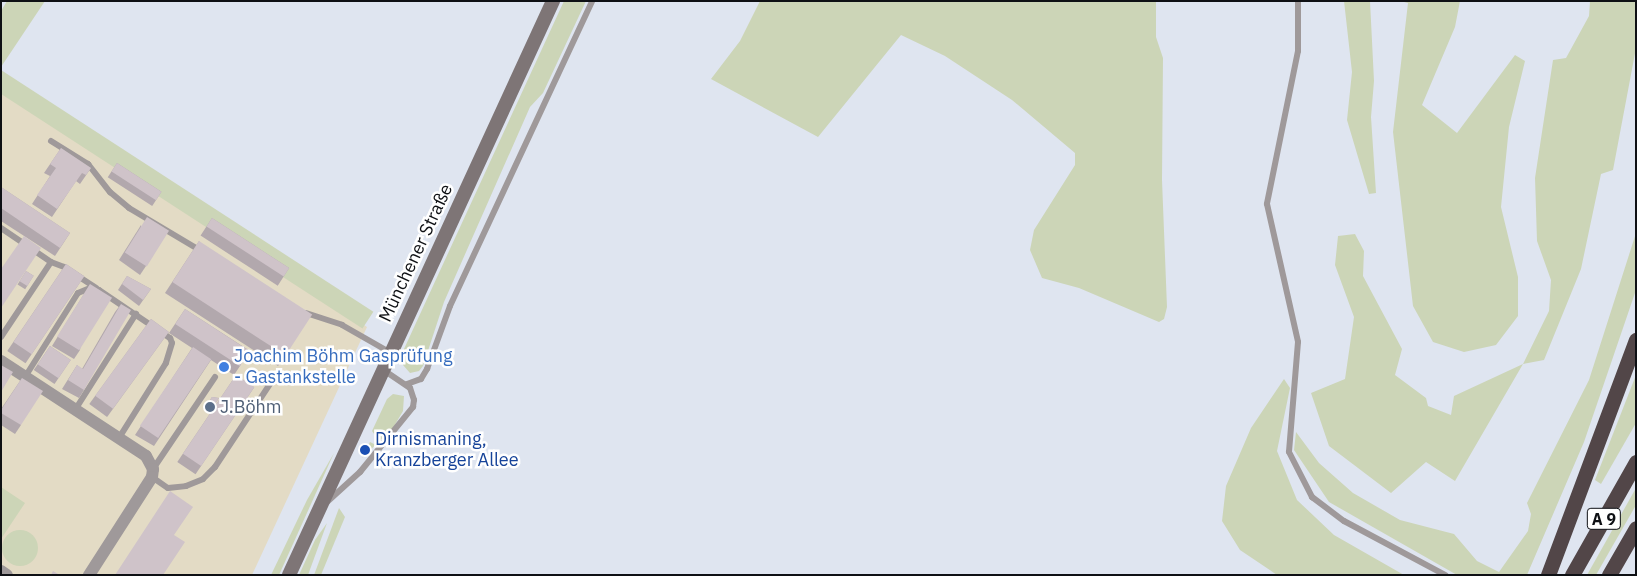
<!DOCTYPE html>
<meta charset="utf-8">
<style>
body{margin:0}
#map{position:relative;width:1637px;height:576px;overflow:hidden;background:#dfe5f0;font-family:"IBM Plex Sans",sans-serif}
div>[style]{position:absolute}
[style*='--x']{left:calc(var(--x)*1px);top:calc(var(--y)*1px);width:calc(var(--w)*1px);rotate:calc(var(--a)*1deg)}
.commercial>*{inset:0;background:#e3dbc5}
.green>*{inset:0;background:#ccd5b7;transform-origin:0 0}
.round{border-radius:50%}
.service>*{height:6px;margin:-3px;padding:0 3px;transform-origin:3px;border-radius:3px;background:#9f999a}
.minor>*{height:12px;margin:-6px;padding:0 6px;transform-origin:6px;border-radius:6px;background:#9f999a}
.secondary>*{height:14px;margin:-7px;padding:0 7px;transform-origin:7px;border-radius:7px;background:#7e7576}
.motorway>*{height:15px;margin:-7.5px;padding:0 7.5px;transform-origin:7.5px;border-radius:7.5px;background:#524648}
.wall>*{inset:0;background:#b2a8ad;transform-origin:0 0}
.building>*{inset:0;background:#cfc3c9;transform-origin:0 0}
.dots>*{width:14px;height:14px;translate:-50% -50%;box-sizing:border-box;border:2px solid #fff;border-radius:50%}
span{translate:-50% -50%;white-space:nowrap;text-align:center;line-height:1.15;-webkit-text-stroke:5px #fff;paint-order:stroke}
.shield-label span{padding:1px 4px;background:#fff;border:1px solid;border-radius:4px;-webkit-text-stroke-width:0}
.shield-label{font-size:16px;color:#0e1014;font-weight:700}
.street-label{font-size:18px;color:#0e1014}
.shop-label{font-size:18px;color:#366cbe}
.left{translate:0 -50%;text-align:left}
.service-label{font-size:18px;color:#4e5e75}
.transit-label{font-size:18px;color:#164399}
.frame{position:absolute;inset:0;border:2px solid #0e1014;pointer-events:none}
</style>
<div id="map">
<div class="commercial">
<div style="clip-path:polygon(1px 90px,367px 327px,252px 575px,1px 575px)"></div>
</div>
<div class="green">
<div style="clip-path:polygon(7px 1px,45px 1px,1px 67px,1px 11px)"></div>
<div style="clip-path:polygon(564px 1px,586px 1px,543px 93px,530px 107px,444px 302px,423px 366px,419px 371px,410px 373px,403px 365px,404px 349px)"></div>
<div style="clip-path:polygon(760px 1px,1156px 1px,1156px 37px,1163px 58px,1162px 180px,1167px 307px,1164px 319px,1159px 322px,1079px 288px,1042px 278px,1030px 250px,1034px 230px,1075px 165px,1075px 153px,1012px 100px,945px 56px,901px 35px,818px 137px,711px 79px,740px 41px)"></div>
<div style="clip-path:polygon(1344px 1px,1370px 1px,1374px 81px,1371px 117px,1376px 193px,1369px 194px,1347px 120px,1352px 72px)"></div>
<div style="clip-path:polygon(1400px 1px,1460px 1px,1455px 27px,1422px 105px,1457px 133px,1515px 55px,1525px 61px,1509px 127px,1501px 207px,1518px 277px,1518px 316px,1496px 345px,1464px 352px,1433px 342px,1413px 306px,1393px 132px,1408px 3px)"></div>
<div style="clip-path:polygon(1590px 1px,1636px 1px,1636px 48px,1613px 170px,1601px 174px,1581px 269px,1544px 360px,1523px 364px,1455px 481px,1426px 462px,1391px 493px,1329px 446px,1311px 393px,1345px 379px,1354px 317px,1335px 265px,1338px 236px,1355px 234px,1364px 251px,1363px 276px,1402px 349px,1395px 375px,1426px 398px,1428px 406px,1451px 415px,1454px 396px,1523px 364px,1549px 311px,1551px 280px,1537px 241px,1535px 178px,1553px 60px,1566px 58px,1589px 16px)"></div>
<div style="left:1px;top:70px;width:444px;height:20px;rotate:33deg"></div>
<div style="clip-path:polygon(1636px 233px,1636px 290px,1584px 442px,1527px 575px,1457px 575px,1329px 502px,1294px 450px,1296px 432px,1319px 463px,1353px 493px,1400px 520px,1454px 534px,1477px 561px,1499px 572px,1528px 531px,1531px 514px,1527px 503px,1589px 380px)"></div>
<div style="clip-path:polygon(1636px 375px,1636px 423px,1601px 484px,1595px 480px)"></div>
<div style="clip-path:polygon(1284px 379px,1290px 388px,1277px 451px,1297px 500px,1334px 535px,1404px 575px,1277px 575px,1240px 550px,1222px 521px,1226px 486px,1251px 428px)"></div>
<div style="clip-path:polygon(393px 394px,404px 396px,403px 411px,393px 428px,362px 458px,370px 442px,374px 444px,377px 438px,372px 431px,387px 399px)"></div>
<div style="clip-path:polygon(334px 453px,279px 575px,271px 575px,307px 500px)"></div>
<div style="clip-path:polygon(1px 487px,25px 503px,1px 539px)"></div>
<div style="clip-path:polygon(1636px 488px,1636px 505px,1596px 575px,1587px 575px)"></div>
<div style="clip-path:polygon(339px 508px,345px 517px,321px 575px,314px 575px)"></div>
<div style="clip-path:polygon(327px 523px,308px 575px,299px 575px,315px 540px)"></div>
<div class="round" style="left:2px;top:530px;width:36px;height:36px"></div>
</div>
<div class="service">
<div style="--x:1298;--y:1;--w:50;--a:90"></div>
<div style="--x:1298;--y:51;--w:156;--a:101.5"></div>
<div style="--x:1267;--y:204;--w:141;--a:77.3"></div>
<div style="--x:1298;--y:342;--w:110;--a:94.7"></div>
<div style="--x:1289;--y:452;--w:51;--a:62.9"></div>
<div style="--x:1312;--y:497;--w:40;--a:37"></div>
<div style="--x:1344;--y:521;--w:115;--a:28.1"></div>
<div style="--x:51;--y:141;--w:44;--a:31.9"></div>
<div style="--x:88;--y:164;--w:36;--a:52"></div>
<div style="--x:110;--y:192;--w:25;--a:40"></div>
<div style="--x:129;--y:208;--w:84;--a:30.8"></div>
<div style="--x:1;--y:228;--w:60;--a:34.2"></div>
<div style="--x:51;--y:262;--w:14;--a:21"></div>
<div style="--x:64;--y:267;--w:38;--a:33"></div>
<div style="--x:306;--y:313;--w:38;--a:18"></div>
<div style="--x:342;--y:325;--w:56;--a:29.7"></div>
<div style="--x:1;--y:337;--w:90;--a:-56.3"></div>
<div style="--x:25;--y:377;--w:99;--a:-57.8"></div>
<div style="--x:78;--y:293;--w:13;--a:-23"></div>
<div style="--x:90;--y:288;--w:9;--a:13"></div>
<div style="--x:99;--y:290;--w:86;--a:34.1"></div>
<div style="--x:170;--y:338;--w:5;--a:68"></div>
<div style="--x:172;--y:343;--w:21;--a:107"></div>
<div style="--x:166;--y:363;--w:89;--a:122.1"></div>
<div style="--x:407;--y:384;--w:15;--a:-20"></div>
<div style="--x:421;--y:379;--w:12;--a:-59"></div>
<div style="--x:427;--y:369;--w:67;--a:-69.9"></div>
<div style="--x:450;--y:306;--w:336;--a:-65"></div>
<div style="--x:75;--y:410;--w:114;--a:-57.6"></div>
<div style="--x:153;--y:469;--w:111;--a:-56"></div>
<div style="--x:152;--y:477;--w:19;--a:35"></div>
<div style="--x:168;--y:488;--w:18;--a:-6"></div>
<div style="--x:186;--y:486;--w:18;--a:-22"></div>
<div style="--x:203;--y:479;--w:17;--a:-45"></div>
<div style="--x:215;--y:467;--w:107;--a:-56.5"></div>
<div style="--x:327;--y:502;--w:45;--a:-42.3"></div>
<div style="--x:360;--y:472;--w:84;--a:-50.8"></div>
<div style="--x:413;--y:407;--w:7;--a:-82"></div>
<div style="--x:414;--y:400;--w:13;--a:-108"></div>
<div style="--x:410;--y:388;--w:32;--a:-146"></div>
</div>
<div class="minor">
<div style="--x:1;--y:361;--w:173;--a:33.2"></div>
<div style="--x:146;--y:456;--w:15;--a:62"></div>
<div style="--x:153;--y:469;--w:8;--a:97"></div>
<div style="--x:152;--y:477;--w:117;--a:122.7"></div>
<div style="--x:1;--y:571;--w:7;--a:34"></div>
</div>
<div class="secondary">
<div style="--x:289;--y:575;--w:632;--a:-65.3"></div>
</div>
<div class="motorway">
<div style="--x:1548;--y:575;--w:251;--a:-69.5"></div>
<div style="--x:1572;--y:575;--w:130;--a:-60.5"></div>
<div style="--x:1609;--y:575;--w:54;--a:-60.1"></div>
</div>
<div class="wall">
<div style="clip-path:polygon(61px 148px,91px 168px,80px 184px,76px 181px,52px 217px,32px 204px,50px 176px,44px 173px)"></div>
<div style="left:117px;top:163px;width:53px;height:17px;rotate:33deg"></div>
<div style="clip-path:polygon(1px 187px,70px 233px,55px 256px,1px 221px)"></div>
<div style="left:212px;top:218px;width:92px;height:21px;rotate:33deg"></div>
<div style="clip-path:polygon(141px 225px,146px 266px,140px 275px,119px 260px)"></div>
<div style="clip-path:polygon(199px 241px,286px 355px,278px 366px,165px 293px)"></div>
<div style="left:66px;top:264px;width:22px;height:105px;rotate:34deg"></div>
<div style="left:26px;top:271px;width:9px;height:16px;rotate:32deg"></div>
<div style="clip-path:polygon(127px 276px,151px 289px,139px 306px,118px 290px)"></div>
<div style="clip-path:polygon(90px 284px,80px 350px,74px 359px,52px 346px)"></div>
<div style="clip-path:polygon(121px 304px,84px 390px,79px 398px,62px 389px,77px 365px,82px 369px,115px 312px)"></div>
<div style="clip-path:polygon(185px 309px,250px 351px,234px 375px,211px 360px,154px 446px,135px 435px,192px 348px,169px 333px)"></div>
<div style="left:151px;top:319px;width:22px;height:105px;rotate:36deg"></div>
<div style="left:50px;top:346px;width:25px;height:29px;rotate:34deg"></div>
<div style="left:236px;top:375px;width:22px;height:105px;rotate:34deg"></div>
<div style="clip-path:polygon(22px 378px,21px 425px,15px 434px,1px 425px,1px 409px)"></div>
<div style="clip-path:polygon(212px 397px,219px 398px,211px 410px,208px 403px)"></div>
</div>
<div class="building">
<div style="clip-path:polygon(61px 148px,91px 168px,86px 175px,82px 173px,57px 209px,37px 195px,56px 168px,50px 164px)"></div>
<div style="left:117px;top:163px;width:53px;height:10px;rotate:33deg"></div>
<div style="clip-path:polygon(1px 187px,70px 233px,60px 248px,1px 208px)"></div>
<div style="left:147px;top:217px;width:26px;height:42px;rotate:32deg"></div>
<div style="left:212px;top:218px;width:92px;height:10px;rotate:33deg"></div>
<div style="clip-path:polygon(24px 236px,41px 248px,1px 308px,1px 269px)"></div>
<div style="left:199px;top:241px;width:135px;height:49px;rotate:33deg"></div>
<div style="left:66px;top:264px;width:22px;height:94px;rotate:34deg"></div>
<div style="left:26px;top:271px;width:9px;height:12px;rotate:32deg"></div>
<div style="clip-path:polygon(127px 276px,151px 289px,143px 300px,122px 284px)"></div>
<div style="left:90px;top:284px;width:26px;height:62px;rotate:32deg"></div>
<div style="clip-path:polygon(121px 304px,131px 310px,84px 390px,68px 380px,77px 365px,83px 369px)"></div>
<div style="left:185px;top:309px;width:77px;height:18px;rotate:33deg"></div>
<div style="left:151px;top:319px;width:22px;height:95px;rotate:36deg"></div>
<div style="left:50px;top:346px;width:25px;height:22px;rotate:34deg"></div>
<div style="left:193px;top:347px;width:22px;height:95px;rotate:34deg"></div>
<div style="clip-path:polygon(1px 365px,13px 372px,1px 392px)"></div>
<div style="left:236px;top:375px;width:22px;height:95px;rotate:34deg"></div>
<div style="clip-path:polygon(22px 378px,43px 391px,21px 425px,1px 413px,1px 410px)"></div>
<div style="clip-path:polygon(212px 397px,219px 398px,213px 407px,210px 400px)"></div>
<div style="clip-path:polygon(170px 491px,193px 507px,174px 535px,185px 542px,163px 575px,115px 575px)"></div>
<div style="clip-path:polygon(53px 571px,58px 574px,57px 575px,51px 575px)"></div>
</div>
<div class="dots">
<div style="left:224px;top:367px;background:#3f7fe0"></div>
<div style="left:210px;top:407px;background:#5c6f8a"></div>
<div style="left:365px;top:450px;background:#1a4fb4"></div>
</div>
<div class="shield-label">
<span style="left:1604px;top:519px">A 9</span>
</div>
<div class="street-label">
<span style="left:416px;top:253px;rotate:-65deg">Münchener Straße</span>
</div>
<div class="shop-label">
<span class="left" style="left:234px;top:367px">Joachim Böhm Gasprüfung<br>- Gastankstelle</span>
</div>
<div class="service-label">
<span class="left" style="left:220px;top:407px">J.Böhm</span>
</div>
<div class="transit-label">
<span class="left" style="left:375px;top:450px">Dirnismaning,<br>Kranzberger Allee</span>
</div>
<div class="frame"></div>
</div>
